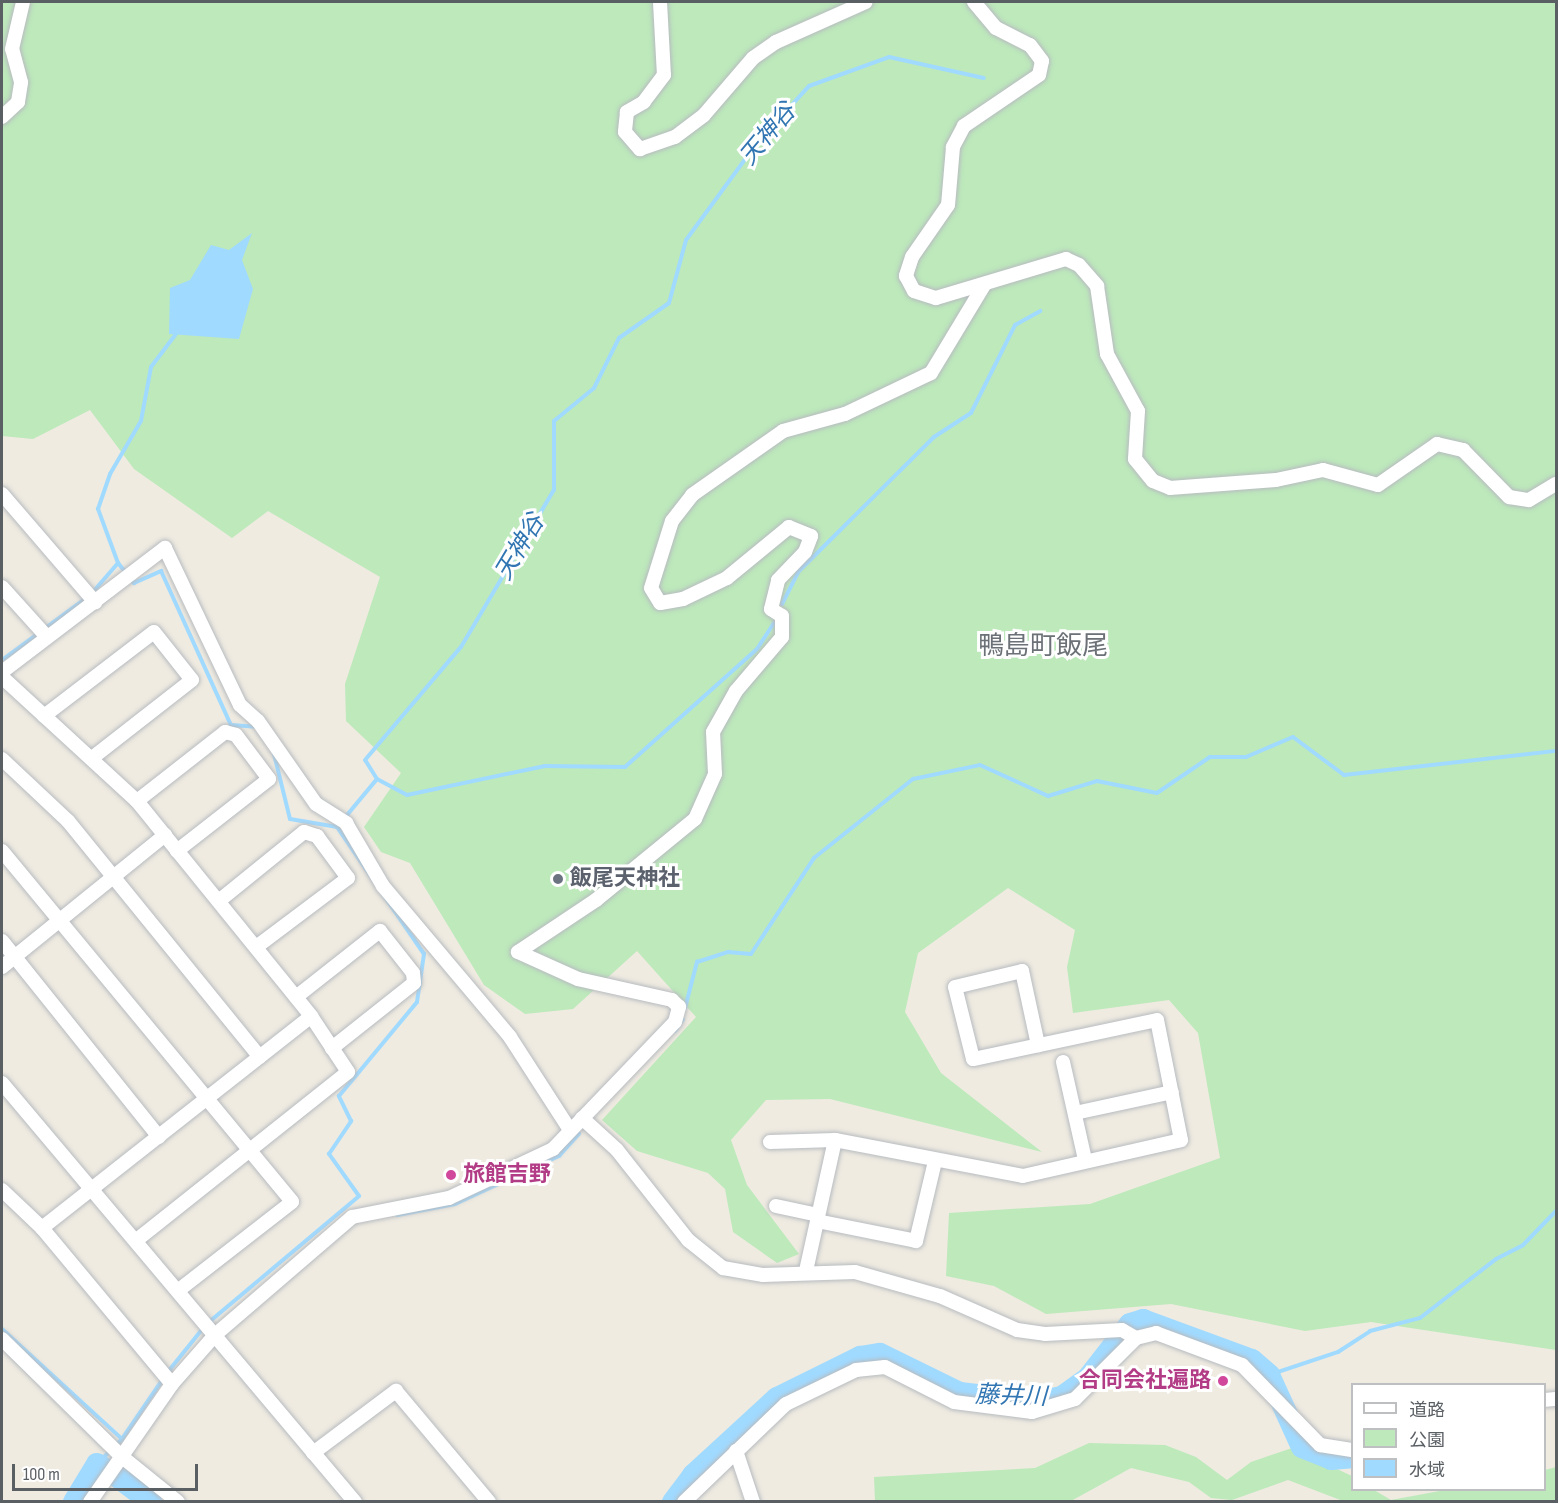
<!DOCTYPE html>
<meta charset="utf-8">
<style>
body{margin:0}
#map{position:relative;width:1558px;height:1503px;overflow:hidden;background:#efebe1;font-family:"Sofia Sans Condensed","Noto Sans JP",sans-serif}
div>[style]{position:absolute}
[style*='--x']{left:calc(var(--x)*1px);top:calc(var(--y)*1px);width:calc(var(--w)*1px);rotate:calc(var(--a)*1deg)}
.green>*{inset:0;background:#bde9bb}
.water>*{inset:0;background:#a1daff}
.stream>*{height:4px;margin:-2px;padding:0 2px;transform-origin:2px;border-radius:2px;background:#a1daff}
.river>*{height:22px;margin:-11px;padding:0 11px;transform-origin:11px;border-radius:11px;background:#a1daff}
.roads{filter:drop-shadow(0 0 2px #b7bbc0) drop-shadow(0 0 2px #b7bbc0)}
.minor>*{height:14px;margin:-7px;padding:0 7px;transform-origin:7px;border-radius:7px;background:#fff}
.dots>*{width:16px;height:16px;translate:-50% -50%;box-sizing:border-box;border:3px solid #fff;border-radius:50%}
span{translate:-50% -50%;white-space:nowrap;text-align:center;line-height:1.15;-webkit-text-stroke:6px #fff;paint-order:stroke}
.worship-label{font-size:22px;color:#5b616d;font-weight:700}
.left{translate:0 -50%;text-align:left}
.hotel-label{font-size:22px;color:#b23c85;font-weight:700}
.right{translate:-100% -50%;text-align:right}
.water-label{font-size:24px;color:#3176b2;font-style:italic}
.quarter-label{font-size:26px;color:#6b7176}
.frame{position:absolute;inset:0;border:3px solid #5a5f64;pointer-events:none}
.legend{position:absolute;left:1351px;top:1383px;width:195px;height:108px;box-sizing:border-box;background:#fff;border:2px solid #bdbfc1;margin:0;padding:8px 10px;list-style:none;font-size:18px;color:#5a5f64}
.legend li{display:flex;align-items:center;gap:12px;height:30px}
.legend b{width:30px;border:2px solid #bdbfc1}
.scale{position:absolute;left:12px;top:1464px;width:186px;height:27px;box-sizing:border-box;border:3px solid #5a5f64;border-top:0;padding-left:8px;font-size:18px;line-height:21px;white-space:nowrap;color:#5a5f64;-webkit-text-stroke:4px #fff;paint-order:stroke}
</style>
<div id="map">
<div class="green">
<div style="clip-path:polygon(2px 2px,1556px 2px,1556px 1350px,1371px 1322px,1305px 1331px,1171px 1304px,1046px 1314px,994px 1286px,946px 1276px,949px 1213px,1090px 1204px,1220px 1158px,1198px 1033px,1169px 1000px,1073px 1013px,1067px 967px,1075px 930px,1008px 888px,918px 953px,905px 1012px,941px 1073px,1042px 1152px,830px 1099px,766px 1100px,731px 1140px,747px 1185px,799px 1254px,777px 1263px,733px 1232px,725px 1189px,708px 1173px,637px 1151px,602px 1120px,696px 1017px,637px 951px,573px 1009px,525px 1014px,484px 985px,410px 863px,381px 852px,364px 827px,401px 773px,346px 721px,345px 684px,380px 577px,268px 511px,232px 538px,134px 469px,90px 410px,33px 439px,2px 436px)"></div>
<div style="clip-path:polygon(1089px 1443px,1165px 1445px,1196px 1457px,1227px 1480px,1251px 1462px,1292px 1448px,1352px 1476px,1352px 1490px,1374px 1490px,1391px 1500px,1445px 1490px,1544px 1490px,1545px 1470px,1556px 1467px,1556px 1501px,1343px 1501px,1288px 1480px,1232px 1500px,1211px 1498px,1189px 1482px,1131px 1468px,1071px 1501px,875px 1501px,874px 1477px,1035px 1468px)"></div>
</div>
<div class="water">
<div style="clip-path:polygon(252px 233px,242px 260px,253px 289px,239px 339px,169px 334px,170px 288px,190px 280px,211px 245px,229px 250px)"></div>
</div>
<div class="stream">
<div style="--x:118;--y:563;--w:13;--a:51"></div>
<div style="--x:130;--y:579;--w:6;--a:45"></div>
<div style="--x:134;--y:583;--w:30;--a:-24"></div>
<div style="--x:161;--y:571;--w:169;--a:65.6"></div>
<div style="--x:231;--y:725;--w:27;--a:4"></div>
<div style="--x:92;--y:593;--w:40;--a:-49"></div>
<div style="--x:118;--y:563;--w:58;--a:-110.3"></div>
<div style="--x:98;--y:509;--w:37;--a:-71"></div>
<div style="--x:110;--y:474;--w:61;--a:-59.7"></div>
<div style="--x:141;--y:421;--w:55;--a:-79.5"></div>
<div style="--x:151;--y:367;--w:41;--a:-52.9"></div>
<div style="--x:782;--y:604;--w:36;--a:-63"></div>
<div style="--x:798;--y:572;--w:192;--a:-44.8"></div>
<div style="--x:934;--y:437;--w:44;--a:-33"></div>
<div style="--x:971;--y:413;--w:98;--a:-63.4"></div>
<div style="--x:1015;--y:325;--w:29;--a:-29"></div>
<div style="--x:2;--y:660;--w:104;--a:-36.4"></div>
<div style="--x:274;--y:754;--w:67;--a:76.2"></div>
<div style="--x:290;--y:819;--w:48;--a:9.7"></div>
<div style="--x:337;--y:827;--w:62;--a:-50.2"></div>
<div style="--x:377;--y:779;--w:22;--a:-122"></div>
<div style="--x:365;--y:760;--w:148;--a:-49.7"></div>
<div style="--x:461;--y:647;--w:182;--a:-59.4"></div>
<div style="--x:554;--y:490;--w:69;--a:-90"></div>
<div style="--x:554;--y:421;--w:52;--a:-39.5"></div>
<div style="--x:594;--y:388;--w:56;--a:-63.4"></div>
<div style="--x:619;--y:338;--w:61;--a:-35"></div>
<div style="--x:669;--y:303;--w:65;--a:-74.9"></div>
<div style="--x:686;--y:240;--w:120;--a:-53.8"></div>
<div style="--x:757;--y:143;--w:77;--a:-47.6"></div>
<div style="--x:809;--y:86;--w:85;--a:-19.9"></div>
<div style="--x:889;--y:57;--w:97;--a:12.5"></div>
<div style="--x:377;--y:779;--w:34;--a:28"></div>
<div style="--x:407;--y:795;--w:141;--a:-11.9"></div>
<div style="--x:545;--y:766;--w:80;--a:0.7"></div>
<div style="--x:625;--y:767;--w:177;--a:-41.8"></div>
<div style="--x:757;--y:649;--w:31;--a:-57"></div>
<div style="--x:685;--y:1008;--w:48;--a:-75.4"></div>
<div style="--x:697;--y:962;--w:33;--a:-18"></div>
<div style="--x:728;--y:952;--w:23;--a:5"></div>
<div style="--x:751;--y:954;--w:115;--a:-56.7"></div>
<div style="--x:814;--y:858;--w:127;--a:-38.6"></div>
<div style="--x:913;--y:779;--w:68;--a:-11.8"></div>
<div style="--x:980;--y:765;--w:75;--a:24.5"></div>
<div style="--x:1048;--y:796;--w:51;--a:-17"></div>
<div style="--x:1097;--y:781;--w:61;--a:11.3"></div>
<div style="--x:1157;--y:793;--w:64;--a:-34.2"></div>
<div style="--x:1210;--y:757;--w:36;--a:0"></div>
<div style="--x:1246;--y:757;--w:51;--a:-23.1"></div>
<div style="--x:1293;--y:737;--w:64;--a:36.7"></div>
<div style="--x:1344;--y:775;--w:213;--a:-6.5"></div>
<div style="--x:675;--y:1031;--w:14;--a:-56"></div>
<div style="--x:397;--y:1215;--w:59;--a:-10.7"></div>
<div style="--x:455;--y:1204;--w:115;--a:-24.8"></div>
<div style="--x:559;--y:1156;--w:30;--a:-48"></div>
<div style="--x:209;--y:1322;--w:196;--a:-40"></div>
<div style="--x:359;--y:1196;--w:52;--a:-125.5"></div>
<div style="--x:329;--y:1154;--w:40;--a:-56"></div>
<div style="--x:351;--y:1121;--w:28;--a:-116"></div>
<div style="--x:339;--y:1096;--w:122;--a:-50.3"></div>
<div style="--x:417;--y:1002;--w:49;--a:-81.7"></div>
<div style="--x:424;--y:954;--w:154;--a:-124.4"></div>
<div style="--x:2;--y:1329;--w:163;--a:42.5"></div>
<div style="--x:167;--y:1373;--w:59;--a:-51.2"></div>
<div style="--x:1269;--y:1375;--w:73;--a:-18.4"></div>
<div style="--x:1338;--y:1352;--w:38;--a:-33"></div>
<div style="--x:1370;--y:1331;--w:52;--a:-14.6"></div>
<div style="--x:1420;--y:1318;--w:96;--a:-37.8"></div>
<div style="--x:1496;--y:1259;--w:30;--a:-27"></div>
<div style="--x:1523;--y:1245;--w:47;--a:-45.9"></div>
<div style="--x:97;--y:1464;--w:35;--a:-45"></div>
<div style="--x:122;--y:1439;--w:73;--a:-55.7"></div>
</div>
<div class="river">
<div style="--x:115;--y:1475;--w:45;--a:36.9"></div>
<div style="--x:74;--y:1502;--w:44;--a:-58.8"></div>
<div style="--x:97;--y:1464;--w:8;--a:30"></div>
<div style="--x:673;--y:1502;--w:34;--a:-53"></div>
<div style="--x:693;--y:1475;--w:114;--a:-42.5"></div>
<div style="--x:777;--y:1398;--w:93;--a:-26.3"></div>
<div style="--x:860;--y:1357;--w:20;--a:-9"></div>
<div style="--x:880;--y:1354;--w:89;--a:26"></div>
<div style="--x:960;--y:1393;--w:79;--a:6.6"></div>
<div style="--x:1038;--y:1402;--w:25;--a:-12"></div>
<div style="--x:1062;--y:1397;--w:32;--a:-36"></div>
<div style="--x:1088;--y:1378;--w:68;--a:-52.1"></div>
<div style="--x:1130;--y:1324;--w:14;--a:-17"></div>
<div style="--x:1143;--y:1320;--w:116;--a:20.2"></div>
<div style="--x:1252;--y:1360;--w:23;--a:41"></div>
<div style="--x:1269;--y:1375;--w:79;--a:65.4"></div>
<div style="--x:1302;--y:1447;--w:31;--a:22"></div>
<div style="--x:1331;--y:1459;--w:21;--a:-5"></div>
</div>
<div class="roads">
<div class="minor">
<div style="--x:660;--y:2;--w:73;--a:86.9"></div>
<div style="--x:664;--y:75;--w:34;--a:127"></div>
<div style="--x:644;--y:102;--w:20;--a:150"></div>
<div style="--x:627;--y:112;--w:20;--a:96"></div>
<div style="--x:625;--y:132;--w:23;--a:49"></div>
<div style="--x:640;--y:149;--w:37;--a:-19"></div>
<div style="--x:675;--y:137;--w:36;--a:-37"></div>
<div style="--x:704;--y:115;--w:75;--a:-49.3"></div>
<div style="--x:753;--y:58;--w:28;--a:-35"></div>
<div style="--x:776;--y:42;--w:98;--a:-24"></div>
<div style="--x:974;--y:2;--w:34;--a:50"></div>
<div style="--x:996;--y:28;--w:38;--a:27"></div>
<div style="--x:1030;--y:45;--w:20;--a:53"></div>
<div style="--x:1042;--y:61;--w:14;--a:102"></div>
<div style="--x:1039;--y:75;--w:91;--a:145.8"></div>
<div style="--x:964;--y:126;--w:24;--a:118"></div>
<div style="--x:953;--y:147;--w:58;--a:94.9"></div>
<div style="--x:948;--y:205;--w:63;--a:124.7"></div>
<div style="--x:912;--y:257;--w:20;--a:108"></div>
<div style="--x:906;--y:276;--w:17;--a:62"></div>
<div style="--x:914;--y:291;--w:23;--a:18"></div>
<div style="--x:936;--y:298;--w:136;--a:-16.7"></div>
<div style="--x:1066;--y:259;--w:14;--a:25"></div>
<div style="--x:1079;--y:265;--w:28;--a:49"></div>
<div style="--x:1097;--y:286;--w:69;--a:81.6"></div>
<div style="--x:1107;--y:354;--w:65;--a:61.5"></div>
<div style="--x:1138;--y:411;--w:48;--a:93.6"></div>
<div style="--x:1135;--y:459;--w:28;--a:51"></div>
<div style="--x:1153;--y:481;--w:18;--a:22"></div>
<div style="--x:1170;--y:488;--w:106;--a:-4.3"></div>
<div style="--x:1276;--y:480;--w:48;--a:-12"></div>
<div style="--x:1323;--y:470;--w:57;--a:15.3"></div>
<div style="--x:1378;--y:485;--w:72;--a:-34.8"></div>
<div style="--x:1437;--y:444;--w:27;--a:13"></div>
<div style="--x:1463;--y:450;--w:66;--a:45.6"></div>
<div style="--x:1509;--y:497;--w:20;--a:9"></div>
<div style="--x:1529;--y:500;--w:31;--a:-31"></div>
<div style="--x:2;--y:117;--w:22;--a:-43"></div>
<div style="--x:18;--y:102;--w:20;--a:-81"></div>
<div style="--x:21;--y:82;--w:34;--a:-105"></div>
<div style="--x:12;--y:49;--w:48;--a:-76.8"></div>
<div style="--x:2;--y:494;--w:143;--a:49.3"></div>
<div style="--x:2;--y:587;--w:67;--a:48"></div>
<div style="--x:2;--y:672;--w:205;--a:-37.3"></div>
<div style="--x:165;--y:548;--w:174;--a:64.5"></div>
<div style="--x:240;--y:705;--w:24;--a:42"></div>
<div style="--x:258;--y:721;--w:101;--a:55.1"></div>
<div style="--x:316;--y:804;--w:36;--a:32"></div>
<div style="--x:346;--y:823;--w:73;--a:59.6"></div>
<div style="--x:383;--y:886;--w:197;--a:49.9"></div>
<div style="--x:510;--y:1037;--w:111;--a:57.2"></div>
<div style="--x:2;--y:677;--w:183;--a:42.6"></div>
<div style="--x:137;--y:801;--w:277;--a:51"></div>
<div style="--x:311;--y:1016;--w:67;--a:56.5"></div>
<div style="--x:348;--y:1072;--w:268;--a:141.5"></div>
<div style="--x:44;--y:716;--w:138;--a:-37.4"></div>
<div style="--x:154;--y:632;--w:61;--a:51.6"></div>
<div style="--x:192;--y:680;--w:128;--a:142"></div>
<div style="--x:2;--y:759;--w:91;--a:43.2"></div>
<div style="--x:68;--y:821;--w:304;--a:50.9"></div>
<div style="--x:137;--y:801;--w:112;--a:-38.1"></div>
<div style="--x:225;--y:732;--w:11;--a:15"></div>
<div style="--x:236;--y:735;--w:55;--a:53.1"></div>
<div style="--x:269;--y:779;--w:117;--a:142"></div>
<div style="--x:2;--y:851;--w:455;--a:50.4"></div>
<div style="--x:292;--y:1202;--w:143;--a:142.1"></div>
<div style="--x:220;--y:900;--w:108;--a:-39"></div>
<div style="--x:304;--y:832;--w:14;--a:17"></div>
<div style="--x:317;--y:836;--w:52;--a:53.6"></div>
<div style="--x:348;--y:878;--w:115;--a:143.1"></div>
<div style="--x:2;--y:941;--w:251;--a:51.3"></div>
<div style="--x:2;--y:967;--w:210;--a:-39"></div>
<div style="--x:296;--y:997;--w:107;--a:-38.2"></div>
<div style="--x:380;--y:931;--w:53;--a:51.8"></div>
<div style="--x:413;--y:973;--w:10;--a:84"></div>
<div style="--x:414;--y:983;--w:105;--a:141.6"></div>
<div style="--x:1063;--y:1062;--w:95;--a:77.3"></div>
<div style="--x:2;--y:1083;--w:548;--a:49.89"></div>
<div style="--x:1075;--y:1113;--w:99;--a:-12.2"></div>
<div style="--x:582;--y:1118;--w:47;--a:42.4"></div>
<div style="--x:617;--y:1150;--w:115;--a:51.7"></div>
<div style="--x:688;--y:1240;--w:45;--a:38.7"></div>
<div style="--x:723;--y:1268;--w:41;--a:9.9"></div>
<div style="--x:763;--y:1275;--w:92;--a:-1.9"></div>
<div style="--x:855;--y:1272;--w:88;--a:15.8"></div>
<div style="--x:940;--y:1296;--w:84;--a:23.8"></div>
<div style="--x:1017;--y:1330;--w:28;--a:8"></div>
<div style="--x:1045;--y:1334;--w:77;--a:-3"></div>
<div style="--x:1122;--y:1330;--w:16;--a:30"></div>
<div style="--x:770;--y:1142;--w:65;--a:-1.8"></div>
<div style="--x:835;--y:1140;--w:191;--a:10.8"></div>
<div style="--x:1023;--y:1176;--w:162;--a:-12.8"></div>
<div style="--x:1181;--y:1140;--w:122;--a:-101.3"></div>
<div style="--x:1157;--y:1020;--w:188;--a:168"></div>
<div style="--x:973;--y:1059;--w:74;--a:-104"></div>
<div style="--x:955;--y:987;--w:69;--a:-13.4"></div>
<div style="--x:1022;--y:971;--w:76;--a:77.8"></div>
<div style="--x:2;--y:1190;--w:55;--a:43.5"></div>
<div style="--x:42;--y:1228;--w:203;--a:50.2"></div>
<div style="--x:776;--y:1206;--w:43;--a:12.1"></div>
<div style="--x:817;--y:1221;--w:101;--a:11.4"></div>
<div style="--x:916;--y:1241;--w:82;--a:-76.6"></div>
<div style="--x:42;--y:1228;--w:342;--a:-38.2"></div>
<div style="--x:806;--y:1271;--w:134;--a:-77.5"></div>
<div style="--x:2;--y:1339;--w:167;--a:44.5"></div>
<div style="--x:121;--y:1456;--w:73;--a:38.9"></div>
<div style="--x:1544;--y:1400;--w:12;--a:-5"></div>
<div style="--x:736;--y:1451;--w:54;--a:71.6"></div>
<div style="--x:313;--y:1453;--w:104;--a:-36.8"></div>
<div style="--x:396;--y:1391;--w:145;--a:50"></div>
<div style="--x:90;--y:1502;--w:144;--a:-55.2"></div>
<div style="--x:172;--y:1384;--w:65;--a:-48.7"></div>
<div style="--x:215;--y:1335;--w:181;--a:-40.7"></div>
<div style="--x:352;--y:1217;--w:99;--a:-11.1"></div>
<div style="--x:449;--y:1198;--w:115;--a:-25.2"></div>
<div style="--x:553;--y:1149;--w:176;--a:-46.2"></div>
<div style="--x:675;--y:1022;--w:16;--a:-75"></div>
<div style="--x:679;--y:1007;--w:10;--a:-135"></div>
<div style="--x:672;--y:1000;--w:96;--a:-167.4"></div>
<div style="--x:578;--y:979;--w:66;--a:-155.8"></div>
<div style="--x:518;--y:952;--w:94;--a:-33.7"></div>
<div style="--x:596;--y:900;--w:128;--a:-39.3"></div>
<div style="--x:695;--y:819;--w:49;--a:-66"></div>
<div style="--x:715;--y:774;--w:42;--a:-92.7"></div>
<div style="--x:713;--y:732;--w:47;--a:-60.7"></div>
<div style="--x:736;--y:691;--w:71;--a:-49.6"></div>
<div style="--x:782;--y:637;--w:21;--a:-90"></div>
<div style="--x:782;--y:616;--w:13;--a:-148"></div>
<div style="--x:771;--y:609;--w:30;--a:-76"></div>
<div style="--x:778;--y:580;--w:39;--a:-46"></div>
<div style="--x:805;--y:552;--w:17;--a:-69"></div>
<div style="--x:811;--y:536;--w:24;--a:-158"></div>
<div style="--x:789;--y:527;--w:80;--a:140.6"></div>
<div style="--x:727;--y:578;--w:49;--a:154.5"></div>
<div style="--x:683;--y:599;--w:23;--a:170"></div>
<div style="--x:660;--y:603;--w:17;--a:-121"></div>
<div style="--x:651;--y:588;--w:70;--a:-72.6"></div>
<div style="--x:672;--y:521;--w:33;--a:-52"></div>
<div style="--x:692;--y:495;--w:111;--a:-35.1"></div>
<div style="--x:783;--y:431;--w:64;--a:-15.3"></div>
<div style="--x:845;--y:414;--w:95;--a:-25.5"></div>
<div style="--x:931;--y:373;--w:103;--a:-58.9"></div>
<div style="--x:684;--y:1502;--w:141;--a:-43.9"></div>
<div style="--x:786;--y:1404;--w:78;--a:-25.9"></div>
<div style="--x:856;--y:1370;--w:29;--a:-6"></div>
<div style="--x:885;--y:1367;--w:77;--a:26.9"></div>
<div style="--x:954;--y:1402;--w:79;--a:7.3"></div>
<div style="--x:1032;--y:1412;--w:45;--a:-16.8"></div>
<div style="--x:1075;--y:1399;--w:86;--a:-45"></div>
<div style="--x:1136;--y:1338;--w:21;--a:-14"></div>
<div style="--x:1156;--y:1333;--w:92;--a:20.4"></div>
<div style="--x:1242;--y:1365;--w:112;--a:45.7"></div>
<div style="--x:1320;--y:1445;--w:32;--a:9"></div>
</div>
</div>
<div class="dots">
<div style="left:558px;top:879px;background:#6b7280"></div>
<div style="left:451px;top:1175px;background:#d1479c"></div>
<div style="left:1223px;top:1381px;background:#d1479c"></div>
</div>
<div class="worship-label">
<span class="left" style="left:570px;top:879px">飯尾天神社</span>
</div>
<div class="hotel-label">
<span class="left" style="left:463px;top:1175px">旅館吉野</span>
<span class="right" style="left:1211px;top:1381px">合同会社遍路</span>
</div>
<div class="water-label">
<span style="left:768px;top:134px;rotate:-50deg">天神谷</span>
<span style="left:520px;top:547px;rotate:-59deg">天神谷</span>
<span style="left:1011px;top:1396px;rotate:2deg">藤井川</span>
</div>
<div class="quarter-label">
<span style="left:1043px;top:647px">鴨島町飯尾</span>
</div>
<div class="frame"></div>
<ul class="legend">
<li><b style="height:8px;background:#fff"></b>道路</li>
<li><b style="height:16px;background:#bde9bb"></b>公園</li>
<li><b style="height:16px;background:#a1daff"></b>水域</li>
</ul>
<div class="scale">100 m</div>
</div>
